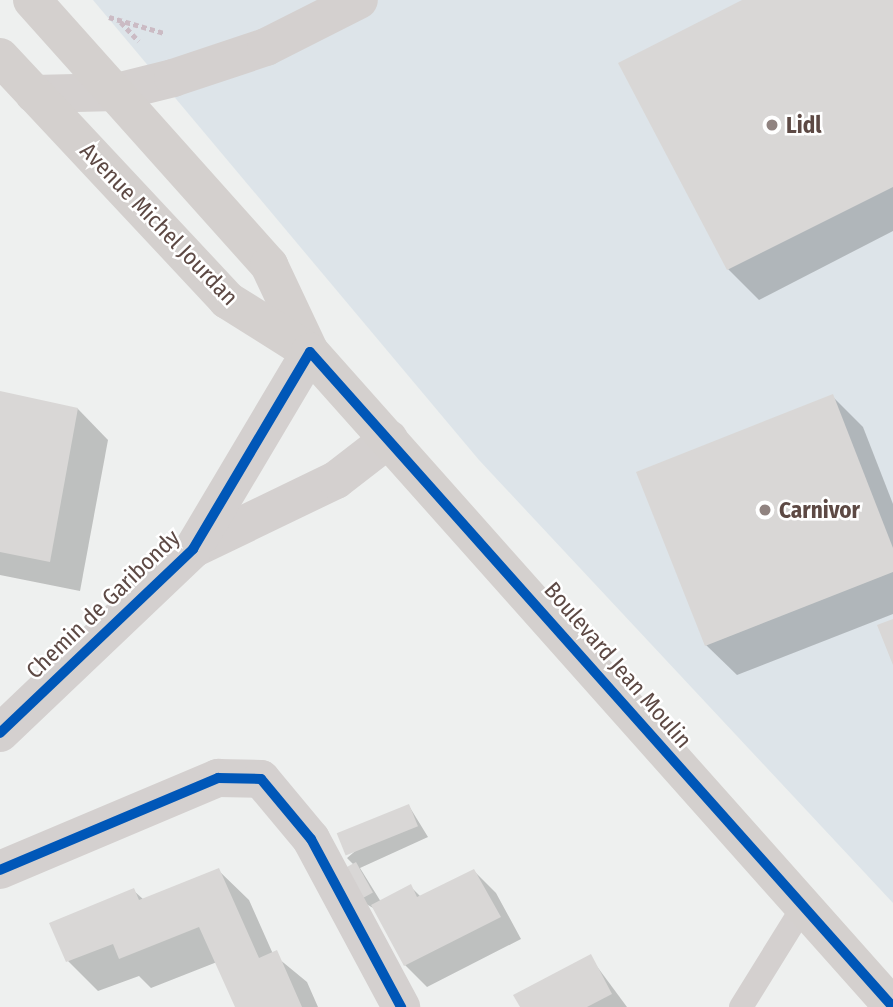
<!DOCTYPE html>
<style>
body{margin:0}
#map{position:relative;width:893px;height:1007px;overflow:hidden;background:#eef0ef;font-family:"Fira Sans Condensed",sans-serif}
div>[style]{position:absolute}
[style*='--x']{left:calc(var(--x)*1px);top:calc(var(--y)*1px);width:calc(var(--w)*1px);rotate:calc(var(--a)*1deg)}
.commercial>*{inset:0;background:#dde4e9}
.shadow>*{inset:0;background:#0003}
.building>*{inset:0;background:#d9d7d6;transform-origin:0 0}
.path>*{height:4.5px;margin-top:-2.25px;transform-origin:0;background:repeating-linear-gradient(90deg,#cbbbc4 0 5px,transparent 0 8.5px)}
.service>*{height:24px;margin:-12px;padding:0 12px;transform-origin:12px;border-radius:12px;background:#d4d0cf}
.minor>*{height:38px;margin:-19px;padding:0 19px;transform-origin:19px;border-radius:19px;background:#d4d0cf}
.secondary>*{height:38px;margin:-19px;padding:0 19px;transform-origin:19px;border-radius:19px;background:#d4d0ce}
.cycleway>*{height:10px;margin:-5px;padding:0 5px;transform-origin:5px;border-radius:5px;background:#0057b8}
.dots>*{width:19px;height:19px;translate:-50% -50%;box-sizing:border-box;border:4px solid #fff;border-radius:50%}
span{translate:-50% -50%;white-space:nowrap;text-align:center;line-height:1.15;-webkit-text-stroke:5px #fff;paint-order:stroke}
.poi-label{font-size:23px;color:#5d4944;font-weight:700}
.left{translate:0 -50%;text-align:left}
.street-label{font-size:23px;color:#5d4944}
</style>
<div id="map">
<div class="commercial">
<div style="clip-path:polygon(93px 0,893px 0,893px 903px,479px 460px)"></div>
</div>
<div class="shadow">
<div style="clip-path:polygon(745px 0,893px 0,893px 231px,759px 300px,728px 269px,620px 64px)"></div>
<div style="clip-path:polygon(0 393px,78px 409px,108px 440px,80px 591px,0 575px)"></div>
<div style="clip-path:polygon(832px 396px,863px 427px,893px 504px,893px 614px,737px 675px,706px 645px)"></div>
<div style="clip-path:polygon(409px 806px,428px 837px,360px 868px,381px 902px,410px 886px,421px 897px,474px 871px,496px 893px,521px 939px,427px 987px,405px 965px,375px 909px,359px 900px,354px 865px,347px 858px)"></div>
<div style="clip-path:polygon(218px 870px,249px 900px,273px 954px,307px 982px,318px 1007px,237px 1007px,217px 962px,151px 988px,139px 976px,98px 991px,68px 961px,133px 890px,144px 900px)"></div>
<div style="clip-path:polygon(590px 957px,627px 1007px,522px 1007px)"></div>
</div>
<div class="building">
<div style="clip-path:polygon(742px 0,893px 0,893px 187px,727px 270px,618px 63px)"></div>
<div style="clip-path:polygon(0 391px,78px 408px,50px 562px,0 552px)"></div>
<div style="clip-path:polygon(833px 394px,893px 548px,893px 572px,705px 646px,636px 472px)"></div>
<div style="clip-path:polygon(893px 619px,893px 665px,877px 625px)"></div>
<div style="left:409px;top:804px;width:24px;height:78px;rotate:68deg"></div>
<div style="left:356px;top:862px;width:35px;height:16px;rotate:61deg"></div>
<div style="clip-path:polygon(219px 868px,259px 958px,277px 950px,302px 1007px,235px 1007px,199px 927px,119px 959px,113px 944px,66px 962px,49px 923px,134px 888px,139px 900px)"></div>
<div style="clip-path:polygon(474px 869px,501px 917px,404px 966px,371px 905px,411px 884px,417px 897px)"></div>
<div style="clip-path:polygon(591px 954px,612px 994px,587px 1007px,520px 1007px,513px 995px)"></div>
</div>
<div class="path">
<div style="--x:109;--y:17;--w:57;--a:16.2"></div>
<div style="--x:121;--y:22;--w:26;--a:47"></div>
</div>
<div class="service">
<div style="--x:741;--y:1007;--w:118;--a:-58.2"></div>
</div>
<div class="minor">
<div style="--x:34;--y:94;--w:83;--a:-1.4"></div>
<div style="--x:117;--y:92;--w:58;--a:-14"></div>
<div style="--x:173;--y:78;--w:98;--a:-18.4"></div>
<div style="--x:266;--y:47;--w:104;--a:-26.8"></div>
<div style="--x:193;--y:549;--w:159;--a:-25.8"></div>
<div style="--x:336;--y:480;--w:67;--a:-37.7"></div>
<div style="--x:0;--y:733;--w:267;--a:-43.6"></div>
<div style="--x:193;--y:549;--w:229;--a:-59.3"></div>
<div style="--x:0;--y:870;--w:237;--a:-22.9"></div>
<div style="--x:218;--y:778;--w:43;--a:1.3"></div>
<div style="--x:261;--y:779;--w:78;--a:50.2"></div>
<div style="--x:311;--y:839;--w:191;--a:61.8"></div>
</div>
<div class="secondary">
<div style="--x:32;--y:0;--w:356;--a:48.2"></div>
<div style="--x:269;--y:265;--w:96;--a:64.8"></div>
<div style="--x:0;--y:57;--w:333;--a:46.9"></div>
<div style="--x:227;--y:300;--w:98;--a:32.1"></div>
<div style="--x:310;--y:352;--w:877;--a:48.33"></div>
</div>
<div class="cycleway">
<div style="--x:0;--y:733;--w:267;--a:-43.6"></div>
<div style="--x:193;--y:549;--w:229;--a:-59.3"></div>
<div style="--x:310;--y:352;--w:877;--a:48.33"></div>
<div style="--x:0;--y:870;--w:237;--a:-22.9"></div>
<div style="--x:218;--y:778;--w:43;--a:1.3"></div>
<div style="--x:261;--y:779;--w:78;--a:50.2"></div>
<div style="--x:311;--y:839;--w:191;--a:61.8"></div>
</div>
<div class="dots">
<div style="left:772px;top:125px;background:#908380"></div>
<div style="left:765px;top:510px;background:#908380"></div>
</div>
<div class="poi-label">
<span class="left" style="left:786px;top:125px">Lidl</span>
<span class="left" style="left:779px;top:510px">Carnivor</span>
</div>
<div class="street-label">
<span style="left:159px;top:224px;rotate:46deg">Avenue Michel Jourdan</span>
<span style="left:103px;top:604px;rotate:-44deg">Chemin de Garibondy</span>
<span style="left:618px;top:665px;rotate:49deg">Boulevard Jean Moulin</span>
</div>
</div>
